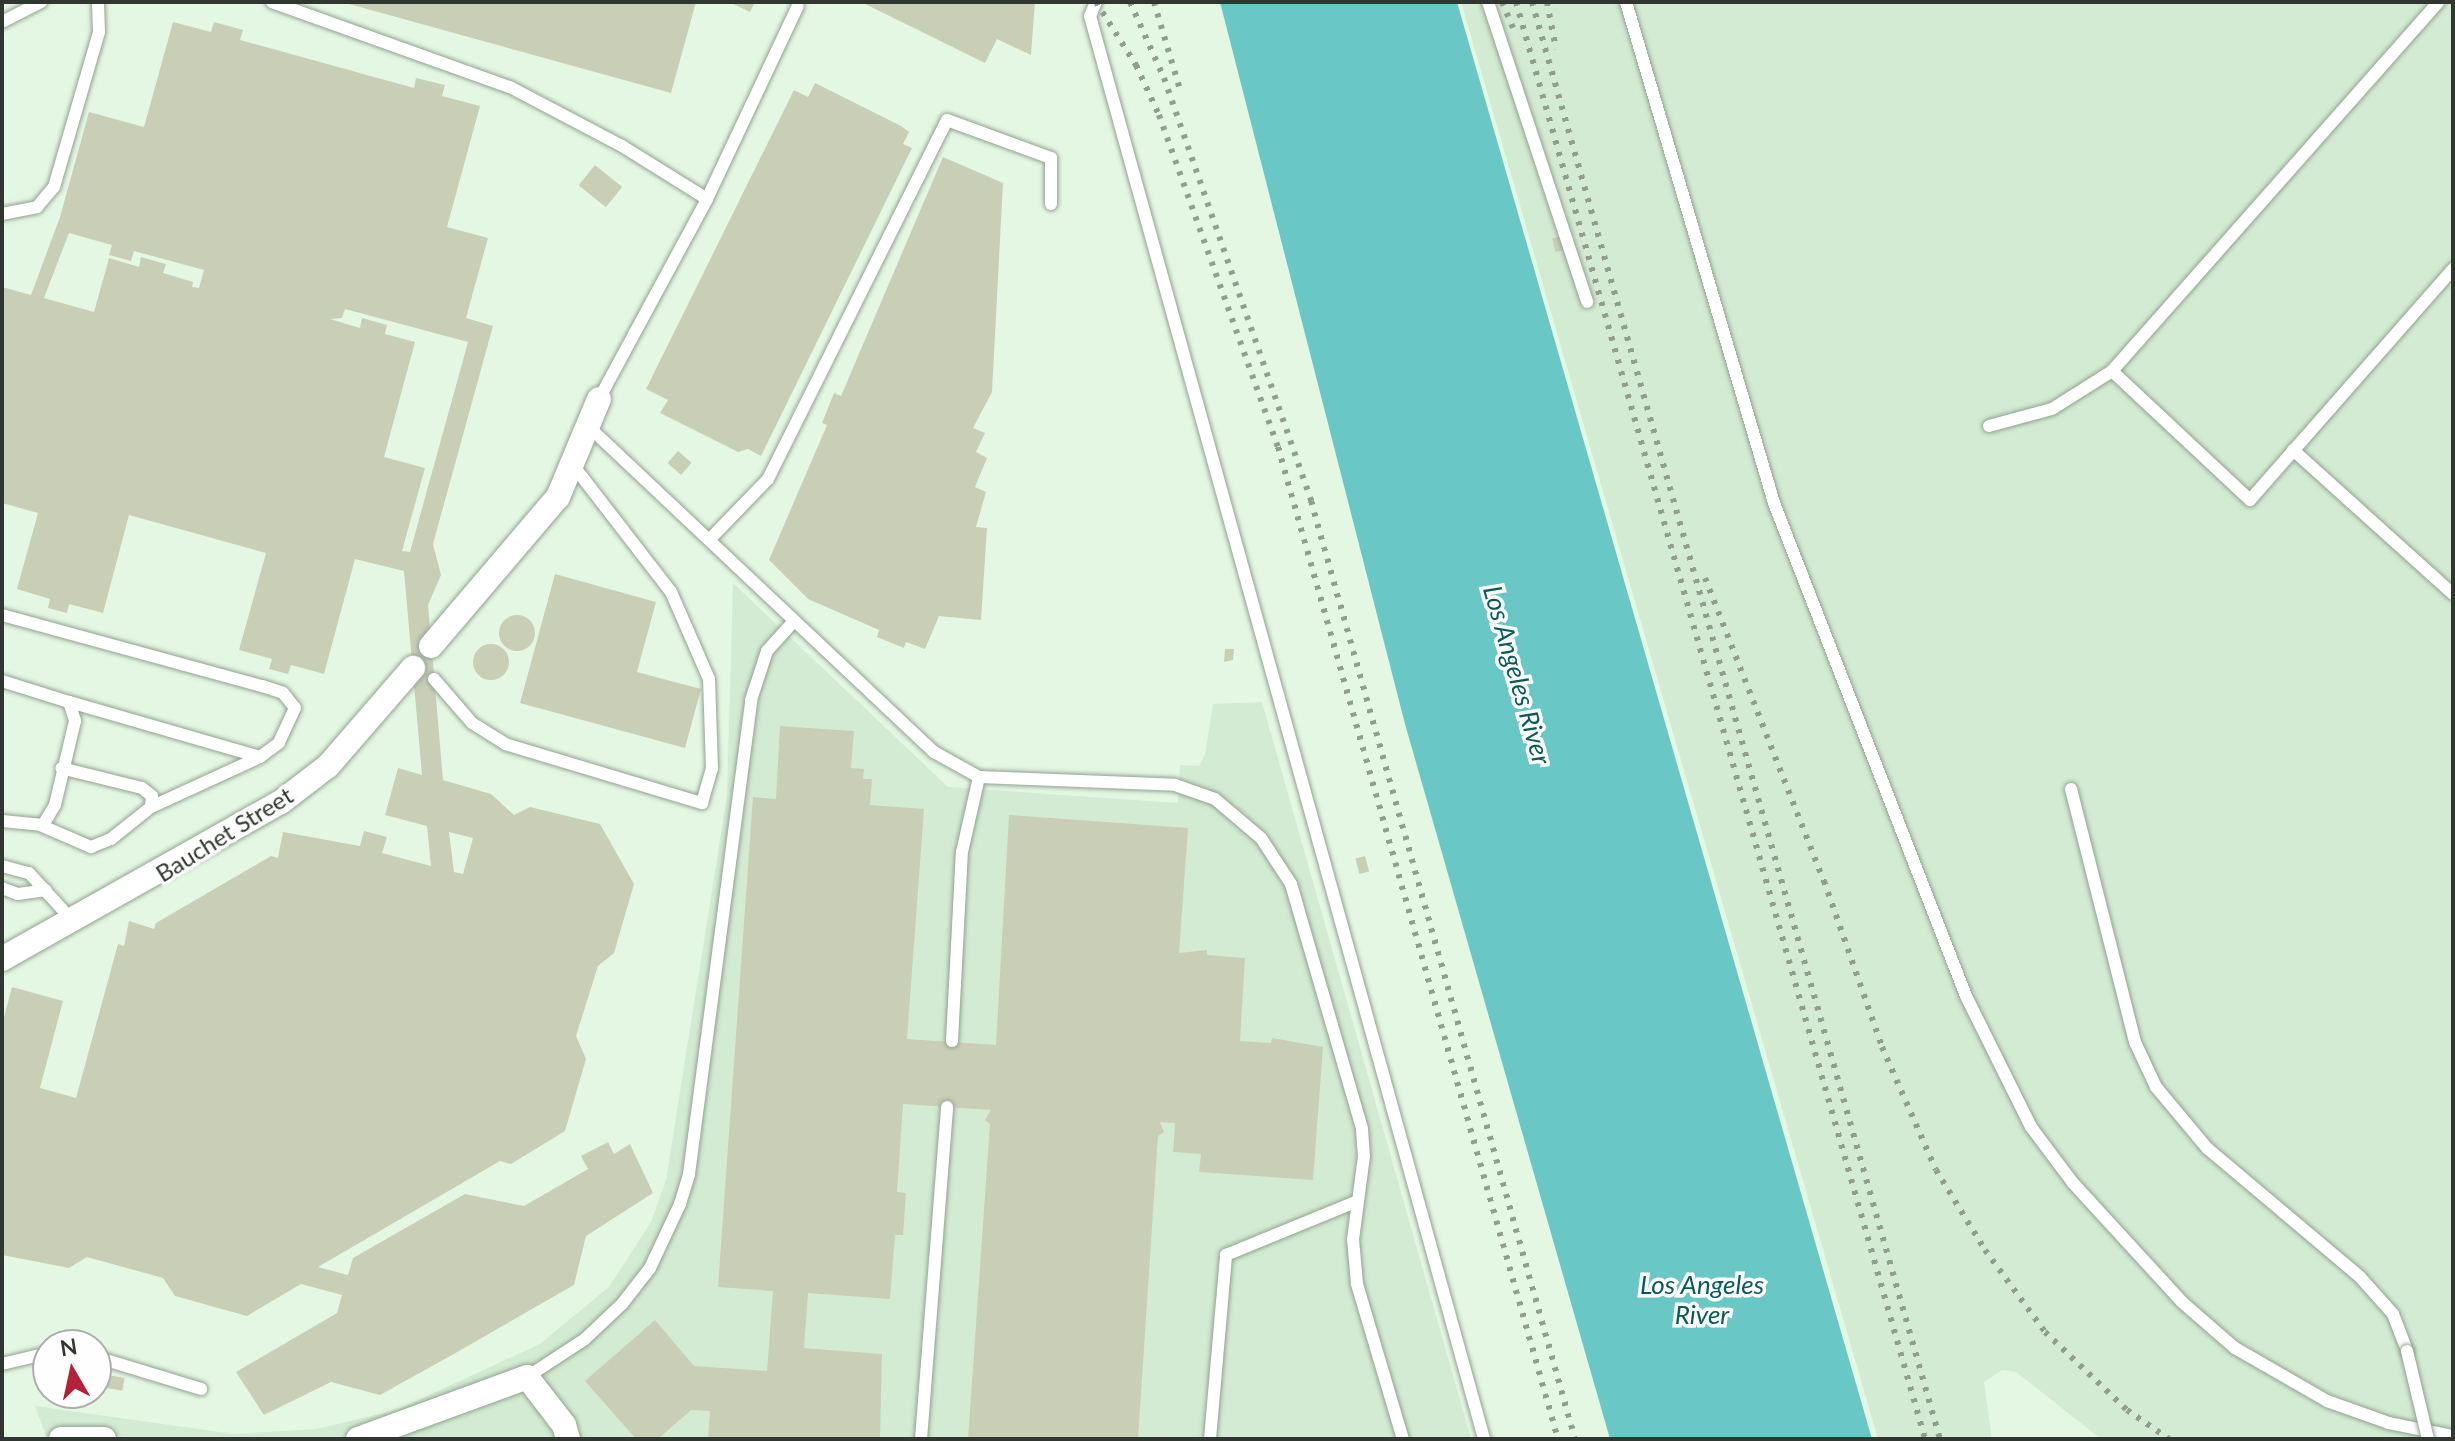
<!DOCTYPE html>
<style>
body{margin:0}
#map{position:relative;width:2455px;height:1441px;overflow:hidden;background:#e4f7e3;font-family:Lato,sans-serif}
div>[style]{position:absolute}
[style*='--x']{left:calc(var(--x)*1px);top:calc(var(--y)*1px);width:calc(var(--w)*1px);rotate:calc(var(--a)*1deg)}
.built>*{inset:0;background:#d3ebd2}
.water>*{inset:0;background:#69c7c5}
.building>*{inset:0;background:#c9cfb7;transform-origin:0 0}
.round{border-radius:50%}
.roads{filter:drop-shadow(0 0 2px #91a290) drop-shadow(0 0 2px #91a290)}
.lane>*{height:12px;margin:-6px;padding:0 6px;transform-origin:6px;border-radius:6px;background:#fff}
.street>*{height:24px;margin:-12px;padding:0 12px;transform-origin:12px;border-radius:12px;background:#fff}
.rail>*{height:6px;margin-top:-3px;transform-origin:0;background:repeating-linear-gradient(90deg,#909d8f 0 4px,transparent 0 12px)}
.bridges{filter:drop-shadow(0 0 2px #91a290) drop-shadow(0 0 2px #91a290)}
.lane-bridge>*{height:12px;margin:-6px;padding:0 6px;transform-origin:6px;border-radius:6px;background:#fff}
span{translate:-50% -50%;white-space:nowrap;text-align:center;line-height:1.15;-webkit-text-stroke:7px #fefefe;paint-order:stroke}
.street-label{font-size:24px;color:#303730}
.water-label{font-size:26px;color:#065c5b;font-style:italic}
.frame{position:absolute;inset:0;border:4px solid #303730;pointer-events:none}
.north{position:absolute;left:32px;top:1329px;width:80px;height:80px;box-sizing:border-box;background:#fefefe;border:2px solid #acaeac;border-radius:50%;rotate:351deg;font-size:22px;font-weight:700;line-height:32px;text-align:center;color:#303730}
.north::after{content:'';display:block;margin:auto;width:28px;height:36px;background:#b42237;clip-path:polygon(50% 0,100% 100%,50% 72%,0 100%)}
</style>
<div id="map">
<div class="built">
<div style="clip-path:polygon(1461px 2px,2453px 2px,2453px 1439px,2101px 1439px,2016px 1372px,2002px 1370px,1984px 1382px,1992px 1439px,1878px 1439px)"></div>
<div style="clip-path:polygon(733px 583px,948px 787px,1178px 803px,1180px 765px,1199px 766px,1205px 755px,1213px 704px,1262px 702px,1471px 1439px,47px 1439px,35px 1406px,234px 1434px,316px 1429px,397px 1410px,540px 1344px,609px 1287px,651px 1222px,666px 1180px,727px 796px)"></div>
</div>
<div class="water">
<div style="clip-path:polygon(1220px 2px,1457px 2px,1872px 1439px,1610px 1439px,1405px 724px)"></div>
</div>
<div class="building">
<div style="clip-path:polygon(342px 2px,696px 2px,671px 93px)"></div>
<div style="clip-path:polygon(729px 2px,755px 2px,750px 12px)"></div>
<div style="clip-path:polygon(861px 2px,1035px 2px,1031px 55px,997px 39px,985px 63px)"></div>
<div style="clip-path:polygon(evenodd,173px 22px,211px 32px,214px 22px,243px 30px,240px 40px,414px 88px,416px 78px,445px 85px,442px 96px,480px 106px,447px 227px,488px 238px,466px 318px,493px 326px,433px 544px,441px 575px,428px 605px,443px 780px,491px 794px,514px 815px,530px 807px,600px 824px,634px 884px,614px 953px,598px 966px,576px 1036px,586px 1059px,565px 1131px,511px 1164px,500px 1161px,318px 1267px,348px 1275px,353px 1258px,465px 1194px,524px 1206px,588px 1169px,581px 1156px,608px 1142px,614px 1154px,630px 1144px,653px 1193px,586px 1236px,574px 1285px,452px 1355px,380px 1395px,331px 1382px,264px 1415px,236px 1372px,337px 1313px,342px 1295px,301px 1284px,247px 1316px,175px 1296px,163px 1278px,87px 1257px,69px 1268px,2px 1255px,2px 1025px,12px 987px,63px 1001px,40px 1088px,76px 1098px,118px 944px,124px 946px,129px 921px,154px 929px,156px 923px,271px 856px,278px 858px,283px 832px,360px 846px,364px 831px,387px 837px,382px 853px,431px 866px,427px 826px,385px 815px,398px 768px,422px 775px,404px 571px,355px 559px,324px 674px,291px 665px,288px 674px,269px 669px,272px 659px,239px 650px,266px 553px,129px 515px,103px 613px,69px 604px,67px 613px,48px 608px,50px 599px,17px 589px,38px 513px,2px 503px,2px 287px,31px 295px,60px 217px,89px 112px,144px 127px,173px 22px,69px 233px,112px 245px,109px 255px,131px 261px,134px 251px,204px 270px,199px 288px,192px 287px,193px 282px,163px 273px,166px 264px,141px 257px,139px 267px,109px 258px,94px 312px,44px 298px,69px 233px,173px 22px,345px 309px,468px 342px,410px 552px,402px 551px,425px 468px,384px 457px,415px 342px,385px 334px,387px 325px,362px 318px,360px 328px,330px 319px,342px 318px,345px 309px,173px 22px,449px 832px,473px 838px,463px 874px,454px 872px,449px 832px)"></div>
<div style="clip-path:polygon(815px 83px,901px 126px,909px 132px,903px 144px,912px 148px,761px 456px,748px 449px,738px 452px,660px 413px,668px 400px,646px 389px,794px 90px,808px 97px)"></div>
<div style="clip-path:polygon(943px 157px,1003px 183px,992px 392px,973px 428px,985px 433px,976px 452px,987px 458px,975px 487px,986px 492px,976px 527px,987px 528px,981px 620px,939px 616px,925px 649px,906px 642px,904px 648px,877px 637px,879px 630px,808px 599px,769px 560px,827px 425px,822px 423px,834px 393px,841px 396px)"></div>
<div style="left:595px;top:165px;width:35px;height:26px;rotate:39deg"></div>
<div style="left:1563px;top:236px;width:14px;height:11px;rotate:78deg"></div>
<div style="left:678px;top:451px;width:18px;height:16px;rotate:41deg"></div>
<div style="clip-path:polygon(555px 574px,656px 602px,637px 672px,701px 689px,685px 748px,520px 703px)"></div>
<div class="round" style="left:499px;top:615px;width:36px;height:36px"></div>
<div class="round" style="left:473px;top:644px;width:36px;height:36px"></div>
<div style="clip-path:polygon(1225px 649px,1234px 649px,1233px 660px,1224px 662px)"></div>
<div style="clip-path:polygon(780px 726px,854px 731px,851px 768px,864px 769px,863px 779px,872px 779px,870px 805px,924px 809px,907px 1039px,996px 1045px,1009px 815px,1188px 828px,1179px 953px,1207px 950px,1207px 955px,1245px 958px,1240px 1041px,1271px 1043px,1272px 1038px,1323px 1047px,1313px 1180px,1199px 1172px,1201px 1154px,1173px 1152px,1175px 1123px,1160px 1122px,1164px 1132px,1158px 1136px,1138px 1439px,968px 1439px,990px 1124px,985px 1120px,991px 1110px,903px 1104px,897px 1192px,906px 1193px,903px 1235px,895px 1235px,890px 1299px,808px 1293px,804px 1348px,882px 1354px,880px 1439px,708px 1439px,710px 1411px,691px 1410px,658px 1439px,636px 1439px,585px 1381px,655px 1320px,694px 1366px,767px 1371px,773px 1291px,718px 1287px,753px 797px,776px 799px)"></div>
<div style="left:1365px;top:856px;width:16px;height:10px;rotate:75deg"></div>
<div style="left:96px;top:1373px;width:29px;height:13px;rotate:10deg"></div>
</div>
<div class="roads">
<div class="lane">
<div style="--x:272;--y:2;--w:253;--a:19.7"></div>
<div style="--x:510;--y:87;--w:127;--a:27.8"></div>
<div style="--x:622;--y:146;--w:100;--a:31.9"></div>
<div style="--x:1096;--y:2;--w:15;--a:113"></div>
<div style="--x:1090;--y:16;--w:1477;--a:74.52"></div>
<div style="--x:1488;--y:2;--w:316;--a:71.7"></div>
<div style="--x:1626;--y:2;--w:522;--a:73.54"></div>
<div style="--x:1774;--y:503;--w:529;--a:68.72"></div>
<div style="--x:1966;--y:996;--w:146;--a:63.6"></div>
<div style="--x:2031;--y:1127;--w:70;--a:53.1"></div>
<div style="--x:2073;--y:1183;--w:161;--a:47.5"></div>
<div style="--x:2182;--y:1302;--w:70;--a:41"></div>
<div style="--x:2235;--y:1348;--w:106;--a:29.9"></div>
<div style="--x:2327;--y:1401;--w:66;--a:19.5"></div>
<div style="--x:2389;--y:1423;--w:65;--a:11.5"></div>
<div style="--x:2;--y:22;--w:44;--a:-27.1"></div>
<div style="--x:2;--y:214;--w:36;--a:-11"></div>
<div style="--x:37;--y:207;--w:26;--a:-50"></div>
<div style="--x:54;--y:187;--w:161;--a:-73.8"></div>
<div style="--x:99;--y:32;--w:30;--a:-92"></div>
<div style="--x:2112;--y:371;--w:189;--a:43.1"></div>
<div style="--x:2250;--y:500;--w:308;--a:-48.7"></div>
<div style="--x:599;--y:399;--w:227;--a:-61.6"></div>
<div style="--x:707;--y:199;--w:213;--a:-64.8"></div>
<div style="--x:1989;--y:426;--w:65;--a:-15.1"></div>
<div style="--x:2052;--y:409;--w:71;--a:-32.3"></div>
<div style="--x:2112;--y:371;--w:493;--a:-48.5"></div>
<div style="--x:590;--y:428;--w:473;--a:43.3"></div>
<div style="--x:934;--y:752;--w:51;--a:29.1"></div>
<div style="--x:979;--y:777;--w:196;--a:2.3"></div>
<div style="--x:1175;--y:785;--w:42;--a:19.3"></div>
<div style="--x:1215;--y:799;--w:60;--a:40.3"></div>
<div style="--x:1261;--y:838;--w:55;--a:56.9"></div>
<div style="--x:1291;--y:884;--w:255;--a:73.8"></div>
<div style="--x:1362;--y:1129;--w:27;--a:86"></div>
<div style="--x:1364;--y:1156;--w:84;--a:97.5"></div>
<div style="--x:1353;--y:1239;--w:45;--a:84.9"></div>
<div style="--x:1357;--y:1284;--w:162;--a:73.5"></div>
<div style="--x:2293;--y:450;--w:215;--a:42"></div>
<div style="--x:710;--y:539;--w:83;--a:-46"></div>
<div style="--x:768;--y:479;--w:401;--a:-63.5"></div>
<div style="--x:947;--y:120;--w:111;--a:20.1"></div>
<div style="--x:1051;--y:158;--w:46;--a:90"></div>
<div style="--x:2;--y:615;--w:270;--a:15.3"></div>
<div style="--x:262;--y:686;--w:22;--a:18"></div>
<div style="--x:283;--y:693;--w:19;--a:51"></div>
<div style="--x:295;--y:708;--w:38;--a:115"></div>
<div style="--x:279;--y:743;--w:24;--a:144"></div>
<div style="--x:260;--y:757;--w:199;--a:-163.9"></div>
<div style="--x:434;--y:679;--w:58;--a:49.2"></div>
<div style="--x:472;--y:723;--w:39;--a:32"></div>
<div style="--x:505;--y:744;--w:206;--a:16.7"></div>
<div style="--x:702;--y:803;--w:35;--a:-74"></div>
<div style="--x:712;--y:769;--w:90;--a:-91.9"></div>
<div style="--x:709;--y:679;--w:95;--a:-113.6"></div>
<div style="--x:671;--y:592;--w:157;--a:-127.7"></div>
<div style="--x:2;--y:681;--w:70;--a:17.4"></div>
<div style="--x:69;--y:702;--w:20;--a:72"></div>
<div style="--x:75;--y:721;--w:86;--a:103.4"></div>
<div style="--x:55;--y:805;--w:23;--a:121"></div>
<div style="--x:43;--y:825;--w:41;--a:-174.4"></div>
<div style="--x:2071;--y:789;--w:261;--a:75.8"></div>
<div style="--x:2135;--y:1042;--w:50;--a:65"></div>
<div style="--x:2156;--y:1087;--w:80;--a:50.1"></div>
<div style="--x:2207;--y:1148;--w:200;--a:40.1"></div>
<div style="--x:2360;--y:1277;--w:50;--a:48.3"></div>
<div style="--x:2393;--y:1314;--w:40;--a:69"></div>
<div style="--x:151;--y:807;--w:120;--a:-24.6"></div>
<div style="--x:40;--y:825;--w:56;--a:23.3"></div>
<div style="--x:91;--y:847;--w:22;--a:-22"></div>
<div style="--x:111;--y:839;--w:51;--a:-38.7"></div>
<div style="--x:151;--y:807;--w:11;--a:-85"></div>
<div style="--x:152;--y:796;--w:13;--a:-141"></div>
<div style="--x:142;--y:788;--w:83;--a:-166.1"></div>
<div style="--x:2;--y:866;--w:28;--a:15"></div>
<div style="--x:29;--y:873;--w:64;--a:47.5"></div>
<div style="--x:2;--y:888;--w:17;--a:21"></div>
<div style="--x:18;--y:894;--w:28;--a:-8"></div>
<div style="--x:952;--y:1041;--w:189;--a:-87"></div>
<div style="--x:962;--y:852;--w:77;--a:-77.2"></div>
<div style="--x:96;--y:1357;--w:110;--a:16.9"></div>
<div style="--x:2;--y:1364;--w:47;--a:-13.4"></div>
<div style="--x:527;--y:1377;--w:69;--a:-33.2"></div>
<div style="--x:585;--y:1339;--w:51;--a:-43.4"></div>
<div style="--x:622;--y:1304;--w:46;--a:-52.1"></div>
<div style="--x:650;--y:1268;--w:71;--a:-64.9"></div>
<div style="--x:680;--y:1204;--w:31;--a:-73"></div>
<div style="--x:689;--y:1174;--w:478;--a:-82.5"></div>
<div style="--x:751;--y:700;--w:52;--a:-71.9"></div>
<div style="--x:767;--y:651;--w:40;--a:-48"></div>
<div style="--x:921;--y:1439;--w:333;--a:-85.5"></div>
<div style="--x:1210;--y:1439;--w:185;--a:-85"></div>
<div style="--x:1226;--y:1255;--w:139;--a:-22.3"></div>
</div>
<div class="street">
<div style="--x:431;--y:646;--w:196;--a:-49.6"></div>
<div style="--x:558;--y:497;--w:106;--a:-67.3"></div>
<div style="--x:2;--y:959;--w:320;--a:-29.4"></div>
<div style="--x:281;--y:802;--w:59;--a:-37.5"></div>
<div style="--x:328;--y:766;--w:130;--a:-49.1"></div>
<div style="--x:61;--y:1439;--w:43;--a:0"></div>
<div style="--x:358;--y:1439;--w:180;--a:-20.1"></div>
<div style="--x:527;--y:1377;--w:61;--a:52.4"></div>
<div style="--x:564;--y:1425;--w:15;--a:74"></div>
</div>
</div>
<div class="rail">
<div style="--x:1096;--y:2;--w:75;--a:57.6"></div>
<div style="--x:1136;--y:65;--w:55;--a:65.3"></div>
<div style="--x:1159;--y:115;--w:353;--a:70.3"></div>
<div style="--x:1278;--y:447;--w:1031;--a:74.24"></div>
<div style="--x:1130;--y:2;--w:83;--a:65.9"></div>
<div style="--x:1164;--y:78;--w:448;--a:70.8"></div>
<div style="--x:1311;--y:501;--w:974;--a:74.28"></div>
<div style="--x:1154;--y:2;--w:92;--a:73.5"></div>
<div style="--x:1502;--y:2;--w:30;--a:67"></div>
<div style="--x:1516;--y:2;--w:1494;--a:74.11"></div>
<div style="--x:1532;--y:2;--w:1494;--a:74.15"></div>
<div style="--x:1547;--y:2;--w:48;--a:79.2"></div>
<div style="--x:1705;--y:578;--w:326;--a:68.6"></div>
<div style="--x:1824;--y:881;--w:176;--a:70.7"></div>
<div style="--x:1882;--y:1047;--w:134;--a:66.3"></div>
<div style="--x:1936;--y:1170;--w:94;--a:58.5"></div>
<div style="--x:1985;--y:1250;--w:102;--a:53.8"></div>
<div style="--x:2045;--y:1332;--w:113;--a:43.6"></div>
<div style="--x:2127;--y:1410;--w:51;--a:34.6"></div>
</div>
<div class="bridges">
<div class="lane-bridge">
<div style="--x:2407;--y:1351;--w:90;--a:76.6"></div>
</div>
</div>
<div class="street-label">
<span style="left:224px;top:834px;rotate:-32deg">Bauchet Street</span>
</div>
<div class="water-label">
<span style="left:1517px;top:675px;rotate:74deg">Los Angeles River</span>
<span style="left:1702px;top:1300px">Los Angeles<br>River</span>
</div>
<div class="frame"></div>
<div class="north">N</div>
</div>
